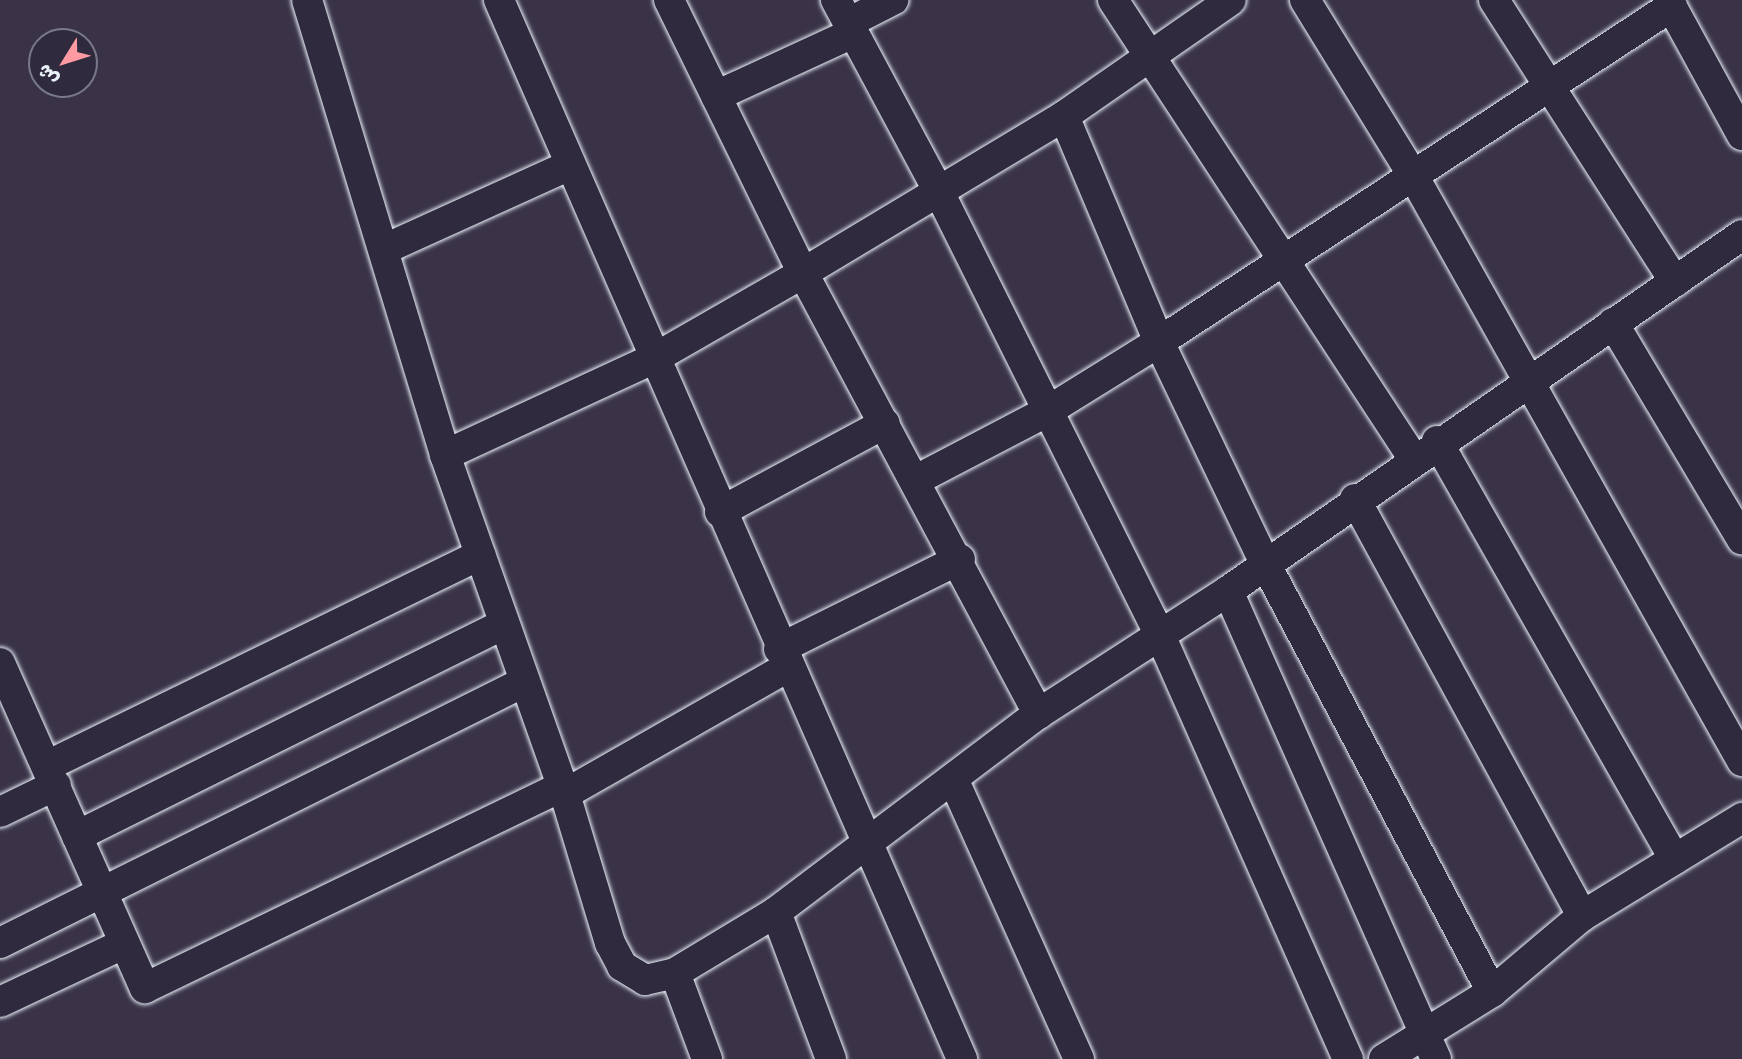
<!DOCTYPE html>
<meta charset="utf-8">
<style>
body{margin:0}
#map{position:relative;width:1742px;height:1059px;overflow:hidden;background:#3a3348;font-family:Caveat,"Playpen Sans Arabic",sans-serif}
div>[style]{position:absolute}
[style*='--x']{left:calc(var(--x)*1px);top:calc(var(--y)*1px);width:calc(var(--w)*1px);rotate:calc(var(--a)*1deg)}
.roads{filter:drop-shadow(0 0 2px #e8f1f8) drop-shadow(0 0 2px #e8f1f8)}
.minor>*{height:30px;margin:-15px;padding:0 15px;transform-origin:15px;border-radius:15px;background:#2f2a3d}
span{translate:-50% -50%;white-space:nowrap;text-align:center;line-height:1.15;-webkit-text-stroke:5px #2f2a3d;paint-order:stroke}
.north{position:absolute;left:28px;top:28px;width:70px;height:70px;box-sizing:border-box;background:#2f2a3d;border:2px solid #797a88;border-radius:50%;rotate:232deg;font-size:19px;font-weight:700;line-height:28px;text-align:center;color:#e8f1f8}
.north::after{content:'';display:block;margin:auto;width:24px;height:32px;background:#ff9aa2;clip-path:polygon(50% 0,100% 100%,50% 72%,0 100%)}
</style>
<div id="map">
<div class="roads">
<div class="minor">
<div style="--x:307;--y:0;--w:475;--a:73.1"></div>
<div style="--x:445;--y:455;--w:360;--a:70.5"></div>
<div style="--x:565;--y:794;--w:156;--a:73.2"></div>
<div style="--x:610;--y:943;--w:26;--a:62"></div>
<div style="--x:622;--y:966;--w:27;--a:31"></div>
<div style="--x:645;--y:980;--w:31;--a:-13"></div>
<div style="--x:675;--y:973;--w:118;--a:-31.1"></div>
<div style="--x:776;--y:912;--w:328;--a:-37.1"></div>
<div style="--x:1038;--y:714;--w:226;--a:-32.9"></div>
<div style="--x:1228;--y:591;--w:625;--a:-34.71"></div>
<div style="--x:499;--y:0;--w:1156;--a:66.38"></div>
<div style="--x:669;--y:0;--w:304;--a:63.9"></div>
<div style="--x:803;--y:273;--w:500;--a:61.9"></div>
<div style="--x:836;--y:0;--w:218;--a:61.8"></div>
<div style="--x:939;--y:192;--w:495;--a:63.5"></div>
<div style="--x:1160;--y:635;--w:464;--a:66.1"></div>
<div style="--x:1113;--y:0;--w:548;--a:56.77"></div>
<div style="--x:1305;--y:0;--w:208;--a:58.4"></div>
<div style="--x:1414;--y:177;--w:670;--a:60.68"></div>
<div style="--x:1494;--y:0;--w:335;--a:57.3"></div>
<div style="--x:1668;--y:0;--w:154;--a:61.3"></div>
<div style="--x:848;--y:23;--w:51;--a:-27.1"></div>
<div style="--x:716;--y:96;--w:151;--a:-24.7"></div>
<div style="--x:1064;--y:116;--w:245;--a:67.2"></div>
<div style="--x:1159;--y:342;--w:247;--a:64.4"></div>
<div style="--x:1266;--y:565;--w:483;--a:62.1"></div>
<div style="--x:385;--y:249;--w:203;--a:-24.4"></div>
<div style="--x:1613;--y:323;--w:252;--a:59.2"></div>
<div style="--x:1437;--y:441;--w:481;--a:60.4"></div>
<div style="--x:445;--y:455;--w:229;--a:-24.8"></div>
<div style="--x:653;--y:359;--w:173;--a:-29.8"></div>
<div style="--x:803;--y:273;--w:305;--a:-31"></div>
<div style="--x:1064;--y:116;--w:203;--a:-34.8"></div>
<div style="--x:916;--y:480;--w:147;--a:-27.6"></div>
<div style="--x:1046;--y:412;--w:133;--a:-31.8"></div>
<div style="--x:1159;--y:342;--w:613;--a:-33.22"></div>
<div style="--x:1355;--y:499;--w:475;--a:61.4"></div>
<div style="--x:720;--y:512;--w:187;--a:-28.3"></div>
<div style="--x:1228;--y:591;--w:512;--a:66.04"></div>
<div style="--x:779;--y:649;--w:202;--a:-26.4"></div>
<div style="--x:0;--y:663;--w:356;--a:66"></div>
<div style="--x:145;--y:988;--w:463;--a:-25.8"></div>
<div style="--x:47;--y:766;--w:482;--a:-26"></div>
<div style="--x:954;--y:781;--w:305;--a:65.8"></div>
<div style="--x:565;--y:794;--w:254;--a:-29.7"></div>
<div style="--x:0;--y:812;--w:62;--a:-25.7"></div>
<div style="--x:77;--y:836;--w:477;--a:-26.4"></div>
<div style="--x:776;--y:912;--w:157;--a:69.5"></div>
<div style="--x:0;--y:943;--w:585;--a:-26.48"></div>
<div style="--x:675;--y:973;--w:92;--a:69.6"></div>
<div style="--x:0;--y:1002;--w:136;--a:-25.2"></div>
<div style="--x:1384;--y:1059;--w:127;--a:-31.8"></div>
<div style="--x:1492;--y:992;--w:118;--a:-40.2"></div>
<div style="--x:1582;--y:916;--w:188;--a:-31.5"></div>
</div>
</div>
<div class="north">ش</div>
</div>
